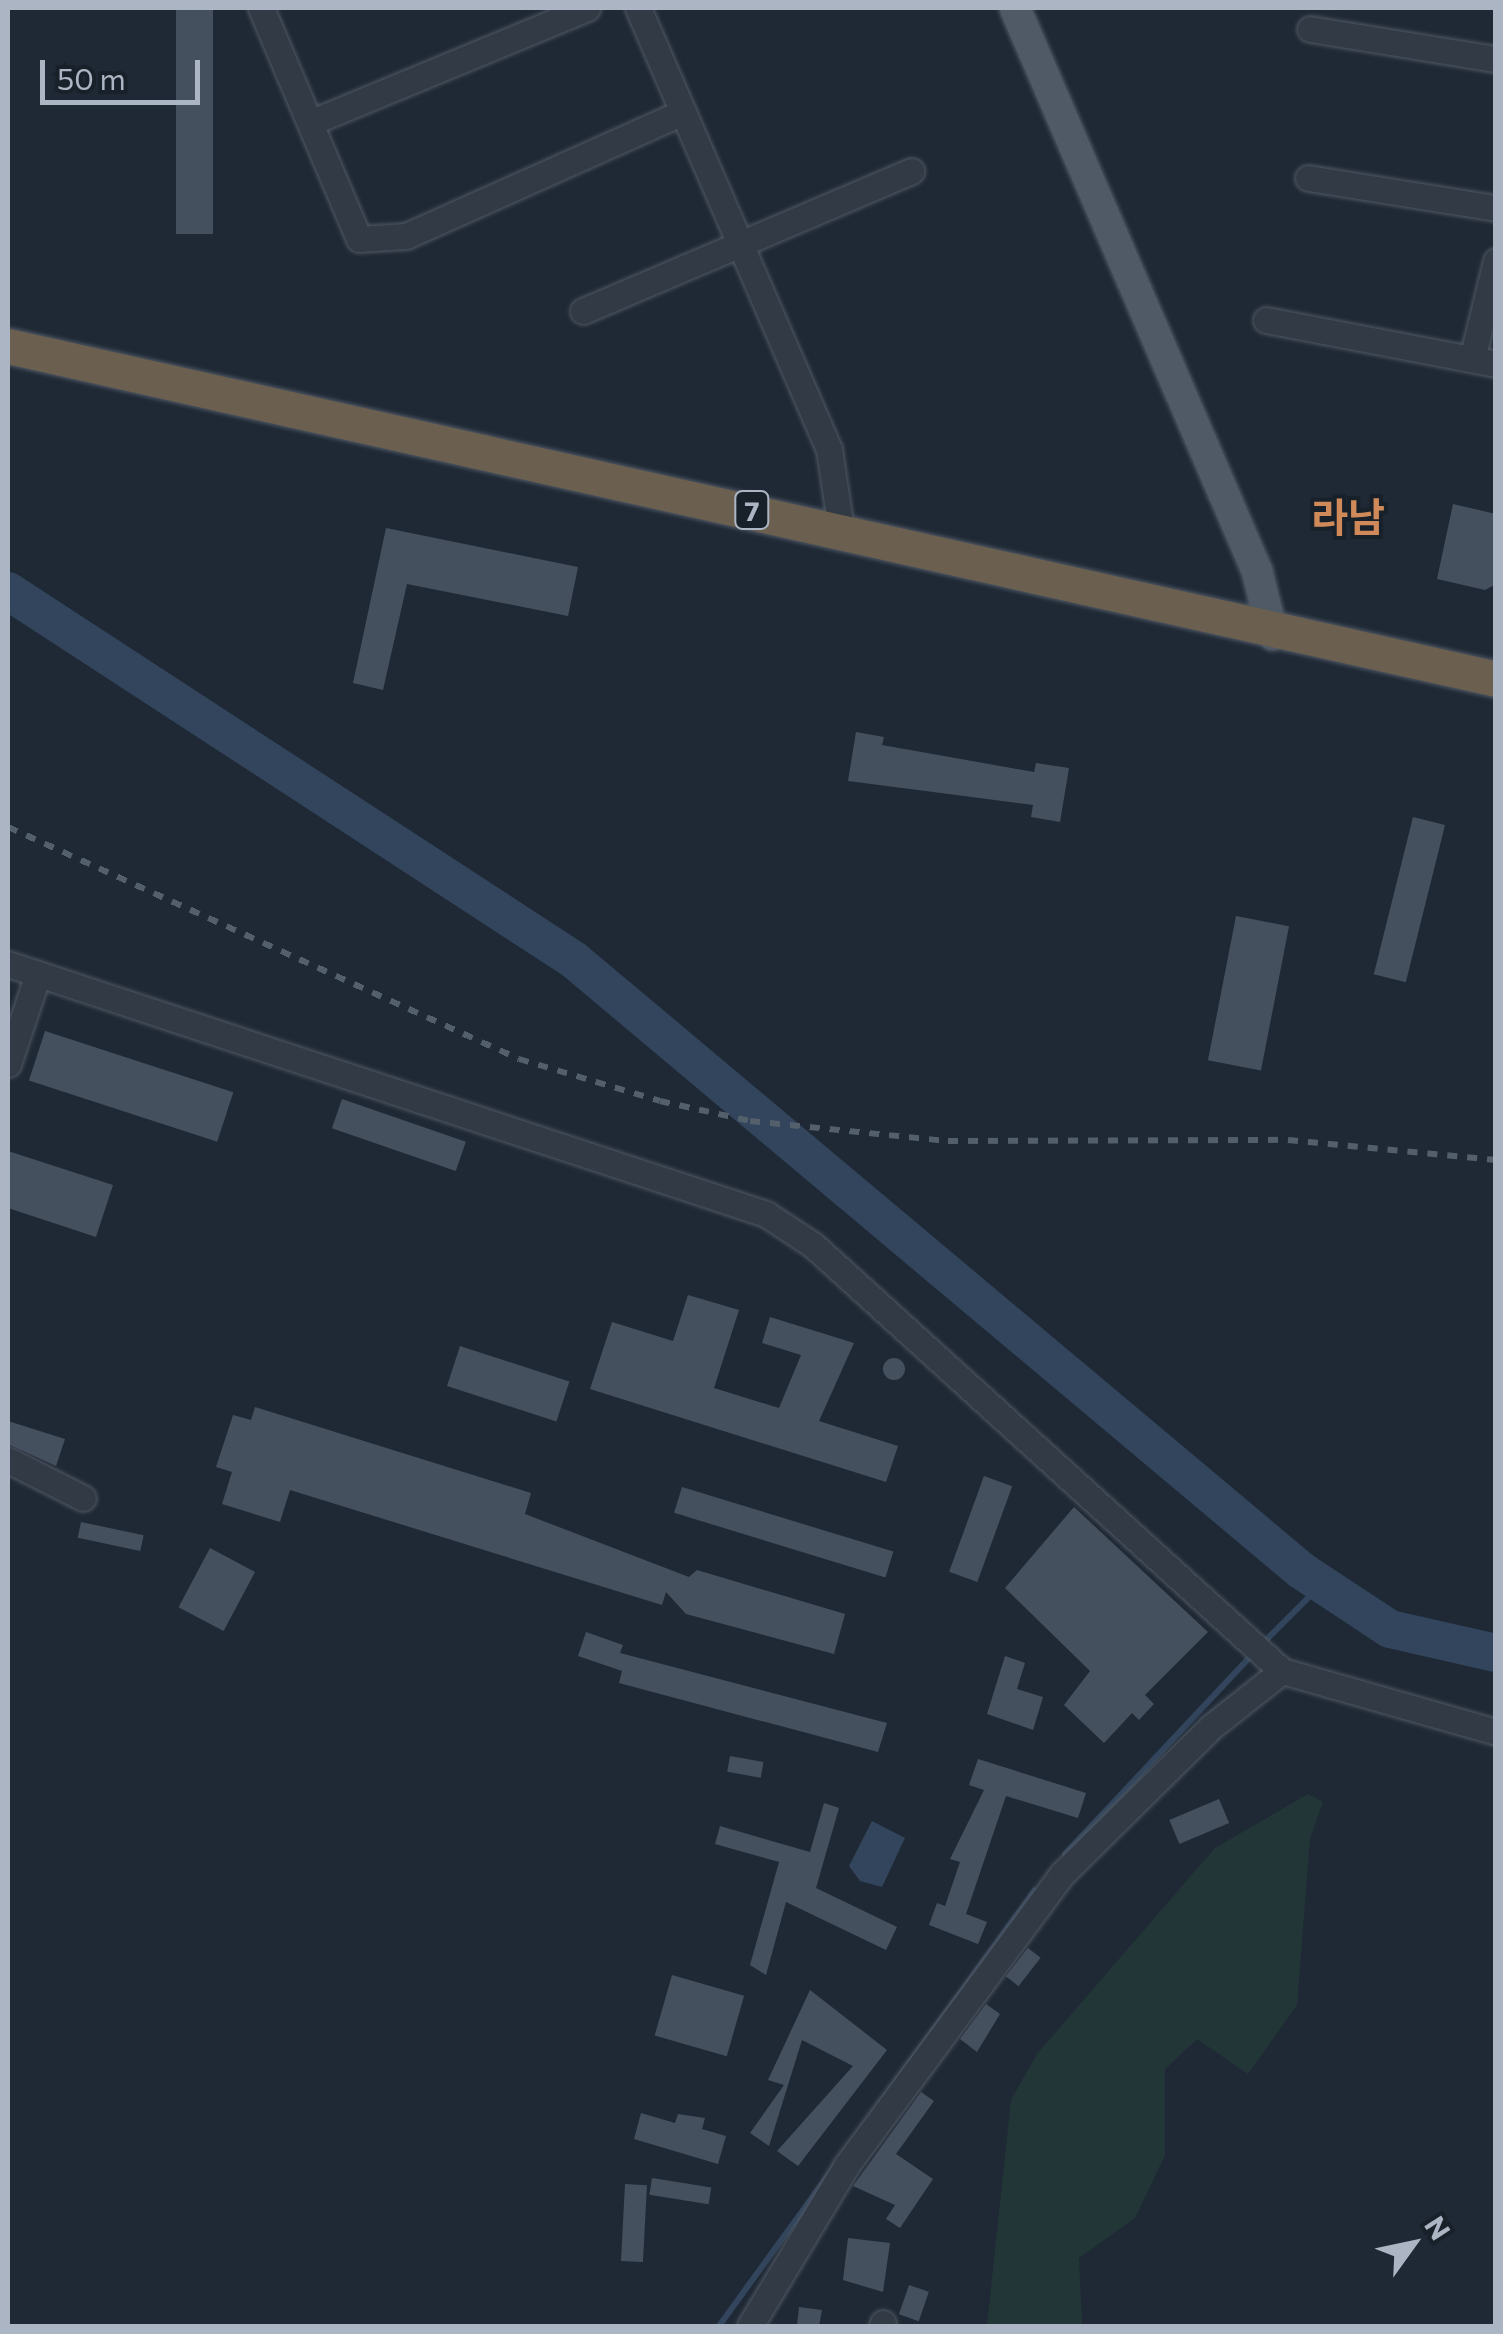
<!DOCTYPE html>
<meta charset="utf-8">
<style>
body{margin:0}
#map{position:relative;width:1503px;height:2334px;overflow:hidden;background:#1f2935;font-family:Commissioner,"Noto Sans KR",sans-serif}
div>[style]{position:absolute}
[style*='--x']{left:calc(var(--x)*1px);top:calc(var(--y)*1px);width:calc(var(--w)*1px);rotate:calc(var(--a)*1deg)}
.green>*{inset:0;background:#223637}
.water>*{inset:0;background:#32455c}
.stream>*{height:6px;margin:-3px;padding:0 3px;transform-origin:3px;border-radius:3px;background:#32455c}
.river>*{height:38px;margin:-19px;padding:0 19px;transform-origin:19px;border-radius:19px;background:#32455c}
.building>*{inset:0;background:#45505f;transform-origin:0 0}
.round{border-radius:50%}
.roads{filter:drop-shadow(0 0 2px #505864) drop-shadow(0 0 2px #505864)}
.minor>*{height:25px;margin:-12.5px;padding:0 12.5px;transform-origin:12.5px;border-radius:12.5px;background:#323b45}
.major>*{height:30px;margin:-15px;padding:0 15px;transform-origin:15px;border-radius:15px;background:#505a66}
.highway>*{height:35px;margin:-17.5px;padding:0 17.5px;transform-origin:17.5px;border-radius:17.5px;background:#6b604f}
.rail>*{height:6px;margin-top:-3px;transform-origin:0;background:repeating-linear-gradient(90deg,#545f6c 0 10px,transparent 0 20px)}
span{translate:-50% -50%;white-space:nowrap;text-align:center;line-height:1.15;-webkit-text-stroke:8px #18202a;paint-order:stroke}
.shield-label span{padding:2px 8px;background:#18202a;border:2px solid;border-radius:8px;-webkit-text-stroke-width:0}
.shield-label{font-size:28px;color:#acb5c3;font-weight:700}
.district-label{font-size:40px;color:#d08a5a;font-weight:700}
.frame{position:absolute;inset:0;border:10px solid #acb5c3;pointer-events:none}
.north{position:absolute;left:1363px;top:2194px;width:100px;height:100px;-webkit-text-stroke:8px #18202a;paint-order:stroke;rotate:57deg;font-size:28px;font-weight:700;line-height:40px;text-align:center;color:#acb5c3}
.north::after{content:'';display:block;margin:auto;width:35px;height:45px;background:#acb5c3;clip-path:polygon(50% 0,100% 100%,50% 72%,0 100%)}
.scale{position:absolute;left:40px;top:60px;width:160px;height:45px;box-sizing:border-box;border:5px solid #acb5c3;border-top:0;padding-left:12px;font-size:30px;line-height:35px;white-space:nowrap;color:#acb5c3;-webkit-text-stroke:8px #18202a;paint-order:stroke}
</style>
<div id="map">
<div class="green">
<div style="clip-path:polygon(1308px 1794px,1323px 1802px,1310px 1838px,1297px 2005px,1248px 2074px,1197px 2039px,1165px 2069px,1165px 2155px,1135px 2218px,1079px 2258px,1082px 2326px,987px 2326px,1011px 2100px,1037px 2054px,1215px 1848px)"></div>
</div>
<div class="water">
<div style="clip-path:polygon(872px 1821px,905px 1838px,882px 1887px,860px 1881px,849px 1866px)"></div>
</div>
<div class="stream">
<div style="--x:1263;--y:1643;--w:83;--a:-45"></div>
<div style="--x:1065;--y:1854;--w:269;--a:-46.8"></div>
<div style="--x:719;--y:2326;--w:538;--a:-54.07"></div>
</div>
<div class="river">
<div style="--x:8;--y:591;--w:676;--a:33.1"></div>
<div style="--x:574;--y:960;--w:950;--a:40.01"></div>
<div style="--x:1302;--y:1571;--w:105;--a:33.4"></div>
<div style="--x:1390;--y:1629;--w:109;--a:12.8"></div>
</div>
<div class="building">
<div style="left:176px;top:8px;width:37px;height:226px"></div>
<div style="clip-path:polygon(1453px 504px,1496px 514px,1496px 584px,1485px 590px,1437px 579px)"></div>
<div style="clip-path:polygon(386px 528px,578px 567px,568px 616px,407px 584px,383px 690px,353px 683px)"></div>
<div style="clip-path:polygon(856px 732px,884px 737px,882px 745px,1034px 772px,1036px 763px,1069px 768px,1060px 822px,1031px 817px,1033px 805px,848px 781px)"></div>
<div style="left:1413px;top:817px;width:33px;height:162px;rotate:14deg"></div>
<div style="left:1236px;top:916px;width:54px;height:147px;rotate:11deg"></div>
<div style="left:45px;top:1031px;width:198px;height:52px;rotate:18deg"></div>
<div style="left:342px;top:1099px;width:131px;height:31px;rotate:19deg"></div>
<div style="clip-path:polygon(8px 1151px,113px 1185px,96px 1237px,8px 1208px)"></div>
<div style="clip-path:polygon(688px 1295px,739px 1310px,714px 1388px,779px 1408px,801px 1355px,762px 1343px,770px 1317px,854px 1343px,819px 1421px,898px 1446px,886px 1482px,590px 1389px,612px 1322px,673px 1341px)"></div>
<div style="left:460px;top:1346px;width:115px;height:42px;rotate:18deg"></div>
<div class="round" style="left:883px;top:1358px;width:22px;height:22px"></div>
<div style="clip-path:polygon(255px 1407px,531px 1493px,525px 1514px,689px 1577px,697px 1570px,845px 1614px,834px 1654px,686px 1614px,666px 1592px,662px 1605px,290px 1490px,280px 1522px,222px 1504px,232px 1472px,216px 1467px,233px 1415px,251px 1420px)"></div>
<div style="clip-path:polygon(8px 1421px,65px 1439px,56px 1466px,8px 1444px)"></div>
<div style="left:984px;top:1476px;width:30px;height:102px;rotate:20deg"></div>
<div style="left:682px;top:1487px;width:221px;height:27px;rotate:17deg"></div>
<div style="clip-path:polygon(1074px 1507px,1208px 1632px,1145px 1695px,1154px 1704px,1139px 1720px,1132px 1713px,1104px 1743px,1064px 1705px,1090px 1671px,1005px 1588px)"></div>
<div style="left:81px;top:1522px;width:64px;height:16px;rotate:12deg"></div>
<div style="left:210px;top:1548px;width:51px;height:67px;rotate:28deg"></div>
<div style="clip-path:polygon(586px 1632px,623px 1645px,620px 1653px,887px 1723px,878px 1752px,619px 1683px,622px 1671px,578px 1656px)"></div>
<div style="clip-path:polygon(1005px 1656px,1025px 1663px,1017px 1689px,1043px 1697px,1033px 1730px,987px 1714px)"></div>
<div style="left:730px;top:1756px;width:34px;height:16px;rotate:10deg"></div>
<div style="clip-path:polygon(978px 1759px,1086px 1793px,1078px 1818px,1006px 1796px,966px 1914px,987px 1922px,978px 1944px,929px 1925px,937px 1903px,945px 1906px,960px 1862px,950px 1859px,984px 1790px,969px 1785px)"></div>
<div style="left:1219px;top:1799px;width:26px;height:54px;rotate:67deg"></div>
<div style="clip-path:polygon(824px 1803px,839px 1808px,816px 1888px,897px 1927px,886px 1950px,786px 1902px,766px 1975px,750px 1965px,779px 1862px,715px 1844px,720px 1826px,810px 1852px)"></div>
<div style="left:1028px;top:1948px;width:16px;height:36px;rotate:38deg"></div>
<div style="left:672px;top:1975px;width:75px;height:63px;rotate:16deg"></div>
<div style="clip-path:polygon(810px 1990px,887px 2050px,798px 2166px,777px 2151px,853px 2066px,802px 2040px,769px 2146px,750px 2133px,784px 2085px,768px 2080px)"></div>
<div style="clip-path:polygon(986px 2004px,1000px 2014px,977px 2052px,960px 2039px)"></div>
<div style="clip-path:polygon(921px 2092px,934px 2101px,896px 2154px,933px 2179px,900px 2228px,886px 2219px,895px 2205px,853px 2186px)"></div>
<div style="clip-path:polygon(641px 2113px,675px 2123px,678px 2114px,705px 2118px,702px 2129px,726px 2136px,718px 2164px,634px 2139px)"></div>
<div style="left:652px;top:2178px;width:60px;height:17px;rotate:9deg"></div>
<div style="left:625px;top:2184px;width:22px;height:77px;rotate:3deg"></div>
<div style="clip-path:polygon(848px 2238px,890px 2243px,883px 2292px,843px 2280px)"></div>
<div style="left:909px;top:2285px;width:21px;height:31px;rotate:19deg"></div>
<div style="clip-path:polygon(799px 2307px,822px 2310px,819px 2326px,797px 2326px)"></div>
</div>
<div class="roads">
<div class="minor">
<div style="--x:261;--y:8;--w:251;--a:67"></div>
<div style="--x:359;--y:239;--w:47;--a:-3.7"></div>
<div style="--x:406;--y:236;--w:303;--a:-24.1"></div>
<div style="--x:638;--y:8;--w:481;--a:66.6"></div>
<div style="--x:829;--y:449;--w:81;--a:81.5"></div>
<div style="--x:1310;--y:29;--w:188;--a:9.2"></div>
<div style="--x:312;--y:122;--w:298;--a:-22.5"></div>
<div style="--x:1308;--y:178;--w:190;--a:9.1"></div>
<div style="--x:583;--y:311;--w:357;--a:-23.1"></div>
<div style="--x:1266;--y:320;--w:234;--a:10.8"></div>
<div style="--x:1472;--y:359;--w:101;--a:-76.2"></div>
<div style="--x:8;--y:964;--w:798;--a:18.25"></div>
<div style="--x:766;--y:1214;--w:56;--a:33.4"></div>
<div style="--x:813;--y:1245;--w:634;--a:42.25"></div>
<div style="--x:1282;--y:1671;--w:223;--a:15.9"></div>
<div style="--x:8;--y:1064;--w:95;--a:-71.6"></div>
<div style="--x:8;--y:1460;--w:84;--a:26.9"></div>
<div style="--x:750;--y:2326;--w:187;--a:-59"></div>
<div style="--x:846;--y:2166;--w:363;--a:-53.5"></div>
<div style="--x:1062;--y:1874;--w:209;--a:-44.6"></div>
<div style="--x:1211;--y:1727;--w:90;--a:-38.3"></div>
<div style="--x:882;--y:2326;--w:3;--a:-72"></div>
</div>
<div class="major">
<div style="--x:1015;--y:8;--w:613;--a:66.74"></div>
<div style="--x:1257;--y:571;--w:66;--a:76"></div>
</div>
<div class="highway">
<div style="--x:8;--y:346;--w:1525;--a:12.61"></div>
</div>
</div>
<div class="rail">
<div style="--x:8;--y:827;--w:561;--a:24.42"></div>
<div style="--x:519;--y:1059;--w:147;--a:16.6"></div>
<div style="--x:660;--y:1101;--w:92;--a:12.5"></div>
<div style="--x:750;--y:1121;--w:199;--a:5.8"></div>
<div style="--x:948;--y:1141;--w:340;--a:-0.2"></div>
<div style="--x:1288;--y:1140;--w:209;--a:5.5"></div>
</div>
<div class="shield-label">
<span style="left:752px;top:510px">7</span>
</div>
<div class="district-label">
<span style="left:1348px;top:516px">라남</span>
</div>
<div class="frame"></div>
<div class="north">N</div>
<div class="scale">50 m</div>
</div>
